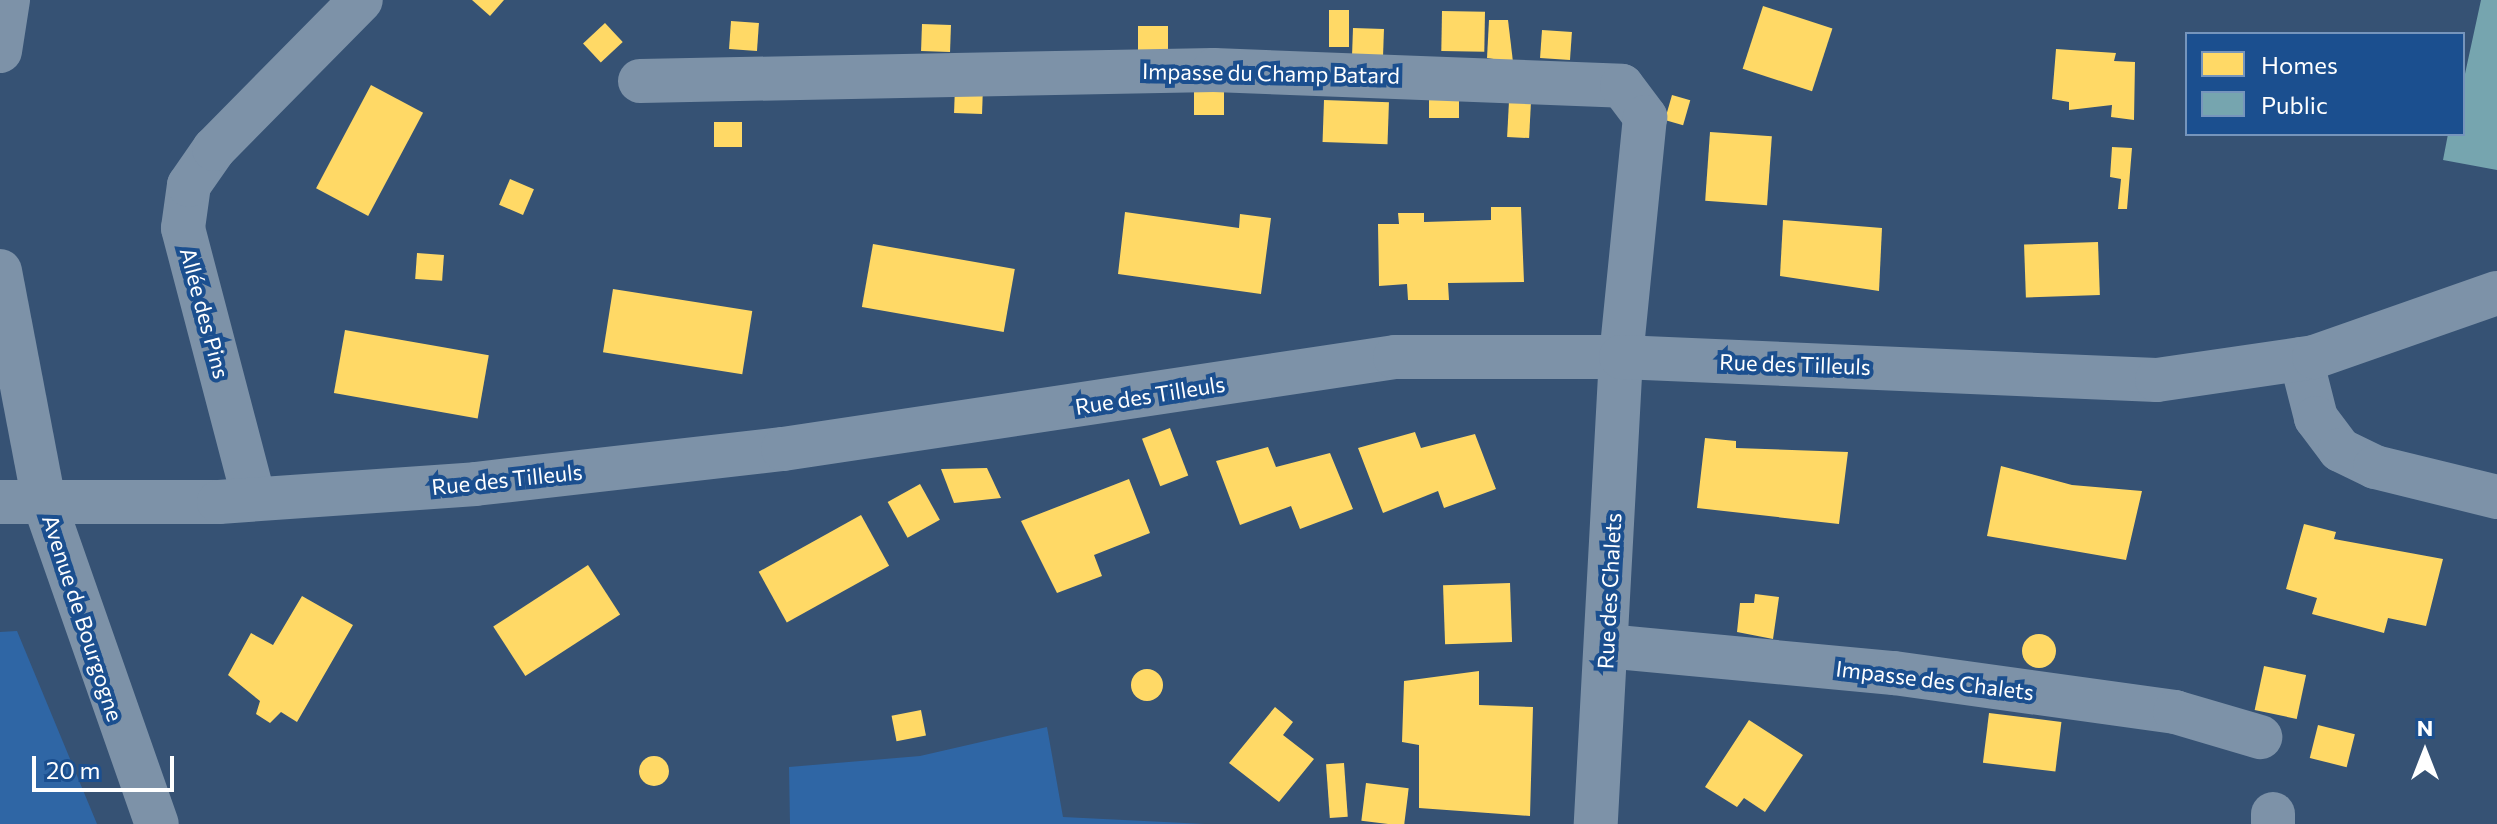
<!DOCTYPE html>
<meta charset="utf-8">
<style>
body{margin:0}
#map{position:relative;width:2497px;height:824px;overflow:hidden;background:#365274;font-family:Commissioner,sans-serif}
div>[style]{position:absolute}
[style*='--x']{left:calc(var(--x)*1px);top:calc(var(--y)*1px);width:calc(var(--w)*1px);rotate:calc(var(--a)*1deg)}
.green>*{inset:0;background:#2f66a5}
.homes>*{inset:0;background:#ffd966;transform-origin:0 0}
.round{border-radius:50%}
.public>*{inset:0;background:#76a5af}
.minor>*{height:44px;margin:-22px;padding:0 22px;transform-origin:22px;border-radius:22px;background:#7d92a8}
span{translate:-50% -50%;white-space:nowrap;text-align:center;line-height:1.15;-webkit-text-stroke:8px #1b4f8f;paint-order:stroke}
.street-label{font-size:22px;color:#fff}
.legend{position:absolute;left:2185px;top:32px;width:280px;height:104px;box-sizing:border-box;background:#1b4f8f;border:2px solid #7695bc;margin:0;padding:10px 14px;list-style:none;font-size:24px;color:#fff}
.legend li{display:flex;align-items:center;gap:16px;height:40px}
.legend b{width:40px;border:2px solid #7695bc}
.north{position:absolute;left:2385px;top:712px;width:80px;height:80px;-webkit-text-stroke:6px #1b4f8f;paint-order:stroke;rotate:0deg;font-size:22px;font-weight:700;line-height:32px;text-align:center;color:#fff}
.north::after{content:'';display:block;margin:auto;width:28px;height:36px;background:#fff;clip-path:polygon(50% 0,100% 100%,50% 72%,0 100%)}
.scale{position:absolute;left:32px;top:756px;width:142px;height:36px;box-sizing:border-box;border:4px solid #fff;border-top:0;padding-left:10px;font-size:24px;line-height:28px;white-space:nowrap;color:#fff;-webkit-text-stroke:6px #1b4f8f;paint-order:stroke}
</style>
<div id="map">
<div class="green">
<div style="clip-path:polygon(17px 631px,97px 824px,0 824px,0 632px)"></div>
<div style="clip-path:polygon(1047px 727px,1063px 817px,1205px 824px,790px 824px,789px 767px,920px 756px)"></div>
</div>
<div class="homes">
<div style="clip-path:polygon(472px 0,504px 0,490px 16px)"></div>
<div style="left:1763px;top:6px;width:73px;height:66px;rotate:18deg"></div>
<div style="left:1329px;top:10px;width:20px;height:37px"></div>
<div style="left:1442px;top:11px;width:43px;height:40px;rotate:1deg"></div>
<div style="clip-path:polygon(1489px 20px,1508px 20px,1513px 62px,1487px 58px)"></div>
<div style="left:731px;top:21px;width:28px;height:28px;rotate:4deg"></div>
<div style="left:605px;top:23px;width:26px;height:30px;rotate:47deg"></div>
<div style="left:922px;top:24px;width:29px;height:27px;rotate:2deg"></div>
<div style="left:1138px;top:26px;width:30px;height:27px"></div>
<div style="left:1353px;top:28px;width:31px;height:27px;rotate:2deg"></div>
<div style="left:1542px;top:30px;width:30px;height:28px;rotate:4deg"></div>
<div style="clip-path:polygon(2056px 49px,2116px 53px,2114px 61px,2135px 62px,2134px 120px,2111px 117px,2112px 105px,2069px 110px,2069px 102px,2052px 99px)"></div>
<div style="left:371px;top:85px;width:59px;height:117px;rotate:28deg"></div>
<div style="left:955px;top:86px;width:28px;height:27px;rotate:2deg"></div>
<div style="left:1194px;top:89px;width:30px;height:26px"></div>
<div style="left:1429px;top:93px;width:30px;height:25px"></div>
<div style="left:1672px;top:95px;width:19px;height:26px;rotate:16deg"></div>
<div style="left:1324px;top:100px;width:65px;height:42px;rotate:2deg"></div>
<div style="left:1509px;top:101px;width:22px;height:36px;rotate:3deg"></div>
<div style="left:714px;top:122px;width:28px;height:25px"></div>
<div style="left:1710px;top:132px;width:62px;height:69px;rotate:4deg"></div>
<div style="clip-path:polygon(2112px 147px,2132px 148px,2127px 209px,2118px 209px,2121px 179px,2110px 177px)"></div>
<div style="left:510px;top:179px;width:26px;height:28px;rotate:23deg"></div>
<div style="clip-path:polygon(1491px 207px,1521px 207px,1524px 282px,1448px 283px,1449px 300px,1408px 300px,1407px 284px,1379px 286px,1378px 224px,1399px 224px,1398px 213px,1424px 213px,1424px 222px,1491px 220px)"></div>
<div style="clip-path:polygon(1125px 212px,1239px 228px,1240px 214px,1271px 218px,1261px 294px,1118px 274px)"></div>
<div style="clip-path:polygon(1783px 220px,1882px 228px,1879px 291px,1780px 276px)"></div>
<div style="left:2098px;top:242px;width:53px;height:74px;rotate:88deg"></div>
<div style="left:873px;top:244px;width:144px;height:64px;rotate:10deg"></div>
<div style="left:417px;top:253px;width:27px;height:26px;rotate:4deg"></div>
<div style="left:613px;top:289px;width:141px;height:64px;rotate:9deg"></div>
<div style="left:345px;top:330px;width:146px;height:64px;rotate:10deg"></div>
<div style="left:1170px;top:428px;width:51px;height:30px;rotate:69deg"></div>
<div style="clip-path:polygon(1415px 432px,1421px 448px,1475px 434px,1496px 489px,1444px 508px,1438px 491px,1383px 513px,1358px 448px)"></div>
<div style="clip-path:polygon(1705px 438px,1736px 441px,1736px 448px,1848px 452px,1839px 524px,1697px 508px)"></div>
<div style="clip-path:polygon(1268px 447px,1276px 467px,1330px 453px,1353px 509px,1300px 529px,1291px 506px,1240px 525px,1216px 461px)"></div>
<div style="clip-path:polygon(2001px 466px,2072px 485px,2142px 491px,2126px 560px,1987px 536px)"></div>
<div style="clip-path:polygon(987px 468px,1001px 498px,954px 503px,941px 469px)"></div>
<div style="clip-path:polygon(1129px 479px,1150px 533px,1094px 555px,1102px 576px,1057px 593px,1021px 521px)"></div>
<div style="left:920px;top:484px;width:41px;height:37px;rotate:61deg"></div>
<div style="left:861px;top:515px;width:58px;height:117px;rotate:61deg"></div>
<div style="clip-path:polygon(2304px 524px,2336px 532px,2334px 539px,2443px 559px,2426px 626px,2388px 618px,2384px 633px,2312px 614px,2317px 598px,2286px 589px)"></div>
<div style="left:588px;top:565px;width:59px;height:113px;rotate:57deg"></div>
<div style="left:1510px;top:583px;width:59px;height:67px;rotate:88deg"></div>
<div style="clip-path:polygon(1755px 594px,1779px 597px,1773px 639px,1737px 632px,1740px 603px,1754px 603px)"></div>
<div style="clip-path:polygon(302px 596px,353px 625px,297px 722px,281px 712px,270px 723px,256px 714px,260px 701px,228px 675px,251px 633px,273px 645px)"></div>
<div class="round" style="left:2022px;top:634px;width:34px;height:34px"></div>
<div style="left:2264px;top:666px;width:43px;height:45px;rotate:12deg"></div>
<div class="round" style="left:1131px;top:669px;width:32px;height:32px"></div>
<div style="clip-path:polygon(1479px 671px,1479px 705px,1533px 707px,1530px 816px,1419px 808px,1419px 745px,1402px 742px,1404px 681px)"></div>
<div style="clip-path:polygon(1275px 707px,1293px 722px,1283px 735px,1314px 759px,1279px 802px,1229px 763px)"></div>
<div style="left:921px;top:710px;width:26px;height:30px;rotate:79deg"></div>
<div style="left:1989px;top:713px;width:73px;height:50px;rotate:7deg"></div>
<div style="clip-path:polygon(1749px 720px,1803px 755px,1765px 812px,1744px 798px,1737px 807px,1705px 787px)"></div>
<div style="left:2318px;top:725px;width:38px;height:34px;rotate:14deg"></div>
<div class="round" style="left:639px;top:756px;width:30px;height:30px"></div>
<div style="left:1344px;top:763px;width:54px;height:18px;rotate:86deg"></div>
<div style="left:1366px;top:783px;width:43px;height:38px;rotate:7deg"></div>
</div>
<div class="public">
<div style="clip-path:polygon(2481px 0,2497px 0,2497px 170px,2443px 160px,2448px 134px,2463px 134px,2463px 83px)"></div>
</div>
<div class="minor">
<div style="--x:0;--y:51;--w:52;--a:-81.1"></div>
<div style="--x:640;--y:81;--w:574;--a:-1.1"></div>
<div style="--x:1214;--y:70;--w:408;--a:2.2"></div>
<div style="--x:1622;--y:86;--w:39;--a:53"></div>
<div style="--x:1645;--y:117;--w:241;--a:95.7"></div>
<div style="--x:1621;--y:357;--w:468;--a:93.1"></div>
<div style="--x:0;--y:271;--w:235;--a:79.2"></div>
<div style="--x:44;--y:502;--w:341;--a:70.7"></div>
<div style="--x:2301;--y:359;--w:61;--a:75.7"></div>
<div style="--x:2316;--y:418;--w:40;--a:53"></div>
<div style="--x:2340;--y:450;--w:39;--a:26"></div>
<div style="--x:2375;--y:467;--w:126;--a:13.8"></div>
<div style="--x:254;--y:499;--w:280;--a:-104.7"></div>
<div style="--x:183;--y:228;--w:43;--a:-82.1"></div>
<div style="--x:189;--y:185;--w:44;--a:-55.2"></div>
<div style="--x:214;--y:149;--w:209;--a:-45.4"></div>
<div style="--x:0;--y:502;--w:219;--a:0"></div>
<div style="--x:219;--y:502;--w:257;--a:-4"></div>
<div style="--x:475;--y:484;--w:310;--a:-6.5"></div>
<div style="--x:783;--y:449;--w:619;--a:-8.55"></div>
<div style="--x:1395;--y:357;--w:226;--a:0"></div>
<div style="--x:1621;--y:357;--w:536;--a:2.46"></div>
<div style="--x:2157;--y:380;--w:159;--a:-8.3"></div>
<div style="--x:2314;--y:357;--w:194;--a:-19.3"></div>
<div style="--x:1606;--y:646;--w:289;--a:5.4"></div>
<div style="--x:1894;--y:673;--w:284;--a:7.9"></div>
<div style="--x:2175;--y:712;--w:89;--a:16.4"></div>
<div style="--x:2273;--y:814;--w:10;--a:90"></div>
</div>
<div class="street-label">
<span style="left:1271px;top:73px;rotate:1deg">Impasse du Champ Batard</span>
<span style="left:205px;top:313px;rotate:75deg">Allée des Pins</span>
<span style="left:1795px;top:364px;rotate:2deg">Rue des Tilleuls</span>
<span style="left:1150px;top:395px;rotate:-9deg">Rue des Tilleuls</span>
<span style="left:507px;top:479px;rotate:-6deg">Rue des Tilleuls</span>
<span style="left:1609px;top:591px;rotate:-87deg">Rue des Chalets</span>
<span style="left:83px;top:618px;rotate:72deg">Avenue de Bourgogne</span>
<span style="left:1935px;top:680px;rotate:7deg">Impasse des Chalets</span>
</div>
<ul class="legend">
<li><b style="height:22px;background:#ffd966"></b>Homes</li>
<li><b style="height:22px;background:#76a5af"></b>Public</li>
</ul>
<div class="north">N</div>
<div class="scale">20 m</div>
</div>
